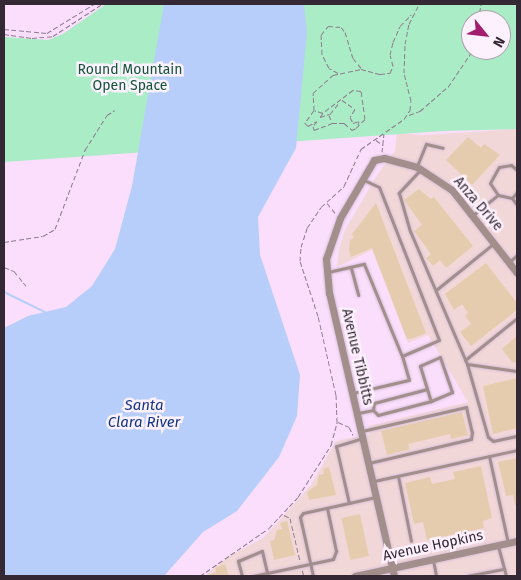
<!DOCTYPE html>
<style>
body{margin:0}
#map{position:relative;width:521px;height:580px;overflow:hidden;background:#fadefc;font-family:"Fira Sans",sans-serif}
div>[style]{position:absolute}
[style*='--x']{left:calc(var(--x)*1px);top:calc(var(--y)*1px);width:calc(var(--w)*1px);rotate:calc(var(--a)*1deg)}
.industrial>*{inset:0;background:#f2d7d8}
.green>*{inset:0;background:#a9ecc6}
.water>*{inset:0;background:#b7cefa}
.stream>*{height:2px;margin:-1px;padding:0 1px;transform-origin:1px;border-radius:1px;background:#b7cefa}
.building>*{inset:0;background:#e6ccae;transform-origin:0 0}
.path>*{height:1px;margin-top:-0.5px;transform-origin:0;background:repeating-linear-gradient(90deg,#8f7c90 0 5px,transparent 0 7.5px)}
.roads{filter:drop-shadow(0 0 1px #d6bdd8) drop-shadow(0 0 1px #d6bdd8)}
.lane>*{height:3px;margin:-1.5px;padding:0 1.5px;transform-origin:1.5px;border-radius:1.5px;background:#a28f8c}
.street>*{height:7px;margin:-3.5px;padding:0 3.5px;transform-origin:3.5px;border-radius:3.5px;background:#a28f8c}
span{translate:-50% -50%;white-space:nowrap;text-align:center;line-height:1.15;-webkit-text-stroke:5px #fdf1fd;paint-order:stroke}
.park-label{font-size:14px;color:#105537}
.street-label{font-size:14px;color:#332833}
.water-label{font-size:15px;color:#113685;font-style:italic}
.frame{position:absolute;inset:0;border:5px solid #332833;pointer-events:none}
.north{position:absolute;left:461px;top:10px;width:50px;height:50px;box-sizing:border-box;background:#fdf1fd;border:1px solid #aca1ac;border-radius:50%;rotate:119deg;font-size:14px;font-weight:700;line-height:20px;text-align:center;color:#332833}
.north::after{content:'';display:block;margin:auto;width:18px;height:22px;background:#a21e6d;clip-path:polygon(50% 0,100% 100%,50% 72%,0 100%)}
</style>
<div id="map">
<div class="industrial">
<div style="clip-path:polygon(517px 129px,517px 576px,205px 576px,226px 558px,263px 538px,278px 522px,311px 485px,336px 441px,370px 434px,369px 426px,468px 402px,428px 335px,408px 343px,372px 250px,337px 267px,339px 249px,345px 230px,377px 175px,395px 151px,397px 133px,422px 135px)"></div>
</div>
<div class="green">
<div style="clip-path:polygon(evenodd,106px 4px,517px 4px,517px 129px,443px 131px,4px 162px,4px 37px,48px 40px,63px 34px,106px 4px,471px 20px,501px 20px,501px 50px,471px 50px,471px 20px)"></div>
</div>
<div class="water">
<div style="clip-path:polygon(164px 4px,304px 4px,307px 32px,296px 148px,258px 217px,260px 255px,300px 375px,297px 416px,279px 457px,237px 511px,203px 532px,164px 576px,4px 576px,4px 328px,28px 316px,66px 307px,92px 286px,115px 249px,132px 186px)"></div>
</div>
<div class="stream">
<div style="--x:4;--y:292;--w:48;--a:26"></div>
</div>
<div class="building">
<div style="clip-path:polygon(468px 137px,481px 148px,484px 144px,500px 155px,472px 185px,446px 160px)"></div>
<div style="clip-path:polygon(419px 189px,431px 199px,434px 197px,473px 246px,446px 268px,440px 260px,433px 266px,426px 258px,431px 254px,414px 231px,422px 225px,404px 200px)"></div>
<div style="clip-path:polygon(376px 203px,426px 333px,414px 338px,407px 339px,372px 248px,351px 257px,349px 250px,350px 240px,354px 238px,352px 234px)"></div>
<div style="clip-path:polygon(486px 263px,517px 303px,517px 310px,471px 346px,460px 332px,471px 324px,465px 316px,468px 313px,462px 304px,454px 310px,445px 294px)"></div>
<div style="clip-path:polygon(517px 336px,517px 363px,512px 362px,502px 349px)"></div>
<div style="clip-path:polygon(517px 378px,517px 428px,493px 434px,483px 386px)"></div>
<div style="clip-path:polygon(462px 412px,468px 435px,451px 439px,450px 434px,408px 444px,410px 449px,387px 455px,381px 431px)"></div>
<div style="clip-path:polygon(517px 458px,517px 505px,515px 505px,513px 495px,506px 496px,498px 462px)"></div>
<div style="clip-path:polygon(481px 466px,492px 518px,483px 521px,484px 528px,427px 540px,423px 522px,414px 524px,405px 483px,430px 477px,432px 484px,455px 479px,453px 472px)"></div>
<div style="clip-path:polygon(329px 467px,336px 495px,309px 500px,307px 492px,317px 485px,319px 475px,324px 474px,323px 469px)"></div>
<div style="left:360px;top:514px;width:43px;height:19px;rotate:78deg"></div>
<div style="clip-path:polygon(287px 521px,295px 555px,274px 560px,270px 541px,274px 540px,277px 530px,282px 529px,280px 523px)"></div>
<div style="clip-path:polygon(225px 564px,229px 576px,205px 576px,216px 572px,215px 568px)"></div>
</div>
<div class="path">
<div style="--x:478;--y:20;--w:16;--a:-79"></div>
<div style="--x:4;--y:29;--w:43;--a:5.3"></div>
<div style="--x:47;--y:33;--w:55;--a:-31.7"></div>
<div style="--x:4;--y:34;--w:28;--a:8"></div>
<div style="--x:32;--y:38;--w:21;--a:-5"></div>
<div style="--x:53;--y:36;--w:59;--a:-33.1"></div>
<div style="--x:338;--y:73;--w:10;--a:-151"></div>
<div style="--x:329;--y:68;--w:16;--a:-117"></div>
<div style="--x:322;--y:54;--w:19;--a:-93"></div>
<div style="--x:321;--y:35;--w:11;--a:-52"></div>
<div style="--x:328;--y:26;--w:13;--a:4"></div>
<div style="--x:341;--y:27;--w:6;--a:51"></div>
<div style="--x:345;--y:32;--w:27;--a:73"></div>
<div style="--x:353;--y:58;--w:13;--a:51"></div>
<div style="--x:342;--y:100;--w:16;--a:35"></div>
<div style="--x:355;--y:109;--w:9;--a:122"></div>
<div style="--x:350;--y:117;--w:7;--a:63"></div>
<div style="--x:353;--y:123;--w:6;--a:-18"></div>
<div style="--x:359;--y:121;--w:4;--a:104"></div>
<div style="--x:314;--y:110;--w:16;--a:125"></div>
<div style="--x:305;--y:123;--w:4;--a:45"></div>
<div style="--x:308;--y:126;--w:10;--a:-29"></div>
<div style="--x:317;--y:121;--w:6;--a:129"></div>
<div style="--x:313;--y:126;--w:4;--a:76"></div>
<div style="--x:314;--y:130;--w:19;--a:-21"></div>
<div style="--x:332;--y:123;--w:12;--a:0"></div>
<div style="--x:344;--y:123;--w:11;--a:41"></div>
<div style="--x:352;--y:130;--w:4;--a:-27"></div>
<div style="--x:356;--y:128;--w:13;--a:-45"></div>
<div style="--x:365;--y:119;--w:28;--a:-98"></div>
<div style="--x:361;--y:91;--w:8;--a:-173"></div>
<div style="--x:353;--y:90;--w:38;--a:143"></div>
<div style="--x:323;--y:113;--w:9;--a:-162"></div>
<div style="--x:314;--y:110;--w:17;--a:-93"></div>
<div style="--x:313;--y:93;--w:27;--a:-42"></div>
<div style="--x:333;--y:75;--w:29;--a:-12"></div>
<div style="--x:361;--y:69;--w:20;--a:15"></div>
<div style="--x:380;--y:74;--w:10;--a:-6"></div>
<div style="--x:390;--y:73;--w:8;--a:-67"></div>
<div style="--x:393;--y:66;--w:11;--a:-105"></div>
<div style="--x:390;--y:55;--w:13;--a:-77"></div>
<div style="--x:393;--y:42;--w:17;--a:-66"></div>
<div style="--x:400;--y:26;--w:16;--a:-45"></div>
<div style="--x:323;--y:113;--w:5;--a:127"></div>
<div style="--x:320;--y:117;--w:10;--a:-17"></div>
<div style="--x:330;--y:114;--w:14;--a:-51"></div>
<div style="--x:329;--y:115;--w:9;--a:69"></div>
<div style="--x:409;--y:115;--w:12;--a:-20"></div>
<div style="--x:420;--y:111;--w:37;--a:-41"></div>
<div style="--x:448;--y:87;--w:45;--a:-56"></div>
<div style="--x:376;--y:140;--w:9;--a:36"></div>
<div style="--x:382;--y:152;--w:18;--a:-84"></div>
<div style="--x:327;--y:203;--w:14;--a:51"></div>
<div style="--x:4;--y:242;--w:39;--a:-9"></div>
<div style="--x:43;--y:236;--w:14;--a:-30"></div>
<div style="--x:55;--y:229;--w:85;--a:-69.2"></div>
<div style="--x:85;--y:150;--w:41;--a:-57.8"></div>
<div style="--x:107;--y:115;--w:9;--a:-32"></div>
<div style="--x:4;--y:267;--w:11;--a:22"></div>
<div style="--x:14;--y:271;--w:19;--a:51"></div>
<div style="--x:338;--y:422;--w:12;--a:24"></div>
<div style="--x:349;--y:427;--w:9;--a:63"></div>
<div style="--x:284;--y:515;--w:7;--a:27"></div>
<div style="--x:290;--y:518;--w:44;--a:76.9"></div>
<div style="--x:302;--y:570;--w:6;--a:72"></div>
<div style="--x:200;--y:576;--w:84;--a:-34.8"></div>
<div style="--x:269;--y:528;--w:42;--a:-46.9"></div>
<div style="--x:298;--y:497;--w:62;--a:-57.6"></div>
<div style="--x:331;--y:445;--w:24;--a:-75"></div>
<div style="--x:337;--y:422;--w:27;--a:-92"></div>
<div style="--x:336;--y:395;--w:81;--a:-102.8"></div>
<div style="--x:318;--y:316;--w:58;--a:-108.1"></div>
<div style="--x:300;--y:261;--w:14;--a:-86"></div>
<div style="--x:301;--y:247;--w:20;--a:-72"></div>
<div style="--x:307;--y:228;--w:25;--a:-56"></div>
<div style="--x:321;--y:207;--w:31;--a:-42"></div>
<div style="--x:344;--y:186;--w:41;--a:-65.3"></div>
<div style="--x:361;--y:149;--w:52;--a:-34.9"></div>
<div style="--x:404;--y:119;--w:11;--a:-56"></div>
<div style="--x:410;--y:110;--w:9;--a:-84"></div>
<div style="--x:411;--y:101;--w:29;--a:-104"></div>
<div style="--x:404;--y:73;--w:29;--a:-88"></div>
<div style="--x:405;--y:44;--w:20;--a:-79"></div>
<div style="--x:409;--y:24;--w:22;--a:-63"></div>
</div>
<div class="roads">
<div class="lane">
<div style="--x:417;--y:166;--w:24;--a:-68"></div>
<div style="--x:426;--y:144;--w:17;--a:13"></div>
<div style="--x:421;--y:169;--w:33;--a:133"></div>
<div style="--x:399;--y:193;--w:40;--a:74"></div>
<div style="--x:410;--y:231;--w:145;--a:66.8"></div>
<div style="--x:467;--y:364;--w:76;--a:74"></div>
<div style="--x:488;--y:437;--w:6;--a:39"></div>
<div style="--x:493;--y:441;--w:25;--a:-12"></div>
<div style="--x:517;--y:192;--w:8;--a:130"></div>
<div style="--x:512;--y:198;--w:9;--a:54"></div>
<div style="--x:498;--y:195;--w:14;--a:12"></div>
<div style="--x:473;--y:215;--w:32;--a:-39"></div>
<div style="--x:498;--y:195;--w:14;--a:-124"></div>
<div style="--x:490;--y:183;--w:18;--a:-61"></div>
<div style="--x:499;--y:167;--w:12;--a:-9"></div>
<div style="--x:511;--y:165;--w:8;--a:40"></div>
<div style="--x:509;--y:262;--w:11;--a:-41"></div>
<div style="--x:351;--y:268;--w:28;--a:75"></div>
<div style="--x:328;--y:272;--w:37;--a:-13"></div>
<div style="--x:364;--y:264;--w:100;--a:67.6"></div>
<div style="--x:402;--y:356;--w:40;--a:-23.4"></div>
<div style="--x:439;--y:340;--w:164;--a:-111.4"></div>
<div style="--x:379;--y:187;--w:17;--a:-155"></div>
<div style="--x:436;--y:290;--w:75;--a:-39"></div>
<div style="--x:465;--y:360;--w:67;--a:-38.9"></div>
<div style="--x:467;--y:364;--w:50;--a:8"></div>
<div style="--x:353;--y:393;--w:57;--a:-13.1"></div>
<div style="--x:409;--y:380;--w:25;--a:-106"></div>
<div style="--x:373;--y:410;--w:7;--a:45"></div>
<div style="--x:378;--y:415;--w:55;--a:-14.8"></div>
<div style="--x:431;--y:401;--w:23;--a:-23"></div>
<div style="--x:452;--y:392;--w:37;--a:-109"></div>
<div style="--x:440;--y:357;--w:22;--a:156"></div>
<div style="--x:420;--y:366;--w:37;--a:73"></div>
<div style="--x:373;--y:410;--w:7;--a:-82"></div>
<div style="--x:374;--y:403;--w:55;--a:-14.8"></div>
<div style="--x:358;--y:413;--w:15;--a:-11"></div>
<div style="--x:362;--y:431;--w:107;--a:-13"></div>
<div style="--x:466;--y:407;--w:26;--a:77"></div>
<div style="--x:472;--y:432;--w:7;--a:98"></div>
<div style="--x:471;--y:439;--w:105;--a:166.8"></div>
<div style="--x:363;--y:438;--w:28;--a:163"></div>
<div style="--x:336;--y:446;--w:58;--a:77.2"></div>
<div style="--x:349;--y:503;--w:27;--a:-13"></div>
<div style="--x:489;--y:456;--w:89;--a:77.7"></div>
<div style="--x:398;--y:476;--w:66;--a:78.7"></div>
<div style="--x:374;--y:481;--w:146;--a:-12.2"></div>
<div style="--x:498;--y:546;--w:31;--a:75"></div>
<div style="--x:433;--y:560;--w:16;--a:79"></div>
<div style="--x:242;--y:576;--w:16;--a:-105"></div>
<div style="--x:238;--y:561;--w:26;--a:-23"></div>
<div style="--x:262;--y:551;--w:23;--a:77"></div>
<div style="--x:253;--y:576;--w:82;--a:-12"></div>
<div style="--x:333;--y:559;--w:9;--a:-69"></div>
<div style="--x:336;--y:551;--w:44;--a:-101.8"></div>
<div style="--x:313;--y:576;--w:60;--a:-102.4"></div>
<div style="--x:300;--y:517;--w:5;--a:-53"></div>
<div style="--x:303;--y:513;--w:47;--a:-12.3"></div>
<div style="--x:467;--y:576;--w:38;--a:-11"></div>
</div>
<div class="street">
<div style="--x:355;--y:576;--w:166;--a:-12.2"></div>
<div style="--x:394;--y:576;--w:290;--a:-102.9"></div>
<div style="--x:329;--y:293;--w:34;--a:-95"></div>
<div style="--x:326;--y:259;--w:43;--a:-71.1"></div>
<div style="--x:340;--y:218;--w:67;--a:-59.6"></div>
<div style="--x:374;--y:160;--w:10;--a:-11"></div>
<div style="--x:384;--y:158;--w:34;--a:15"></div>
<div style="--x:417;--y:167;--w:42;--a:33.3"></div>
<div style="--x:452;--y:190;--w:105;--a:51.9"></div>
</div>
</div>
<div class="park-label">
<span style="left:130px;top:78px">Round Mountain<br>Open Space</span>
</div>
<div class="street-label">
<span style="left:478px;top:204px;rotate:49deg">Anza Drive</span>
<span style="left:357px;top:357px;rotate:77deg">Avenue Tibbitts</span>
<span style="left:433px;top:546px;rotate:-12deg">Avenue Hopkins</span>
</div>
<div class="water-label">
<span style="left:144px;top:414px">Santa<br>Clara River</span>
</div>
<div class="frame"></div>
<div class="north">N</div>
</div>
